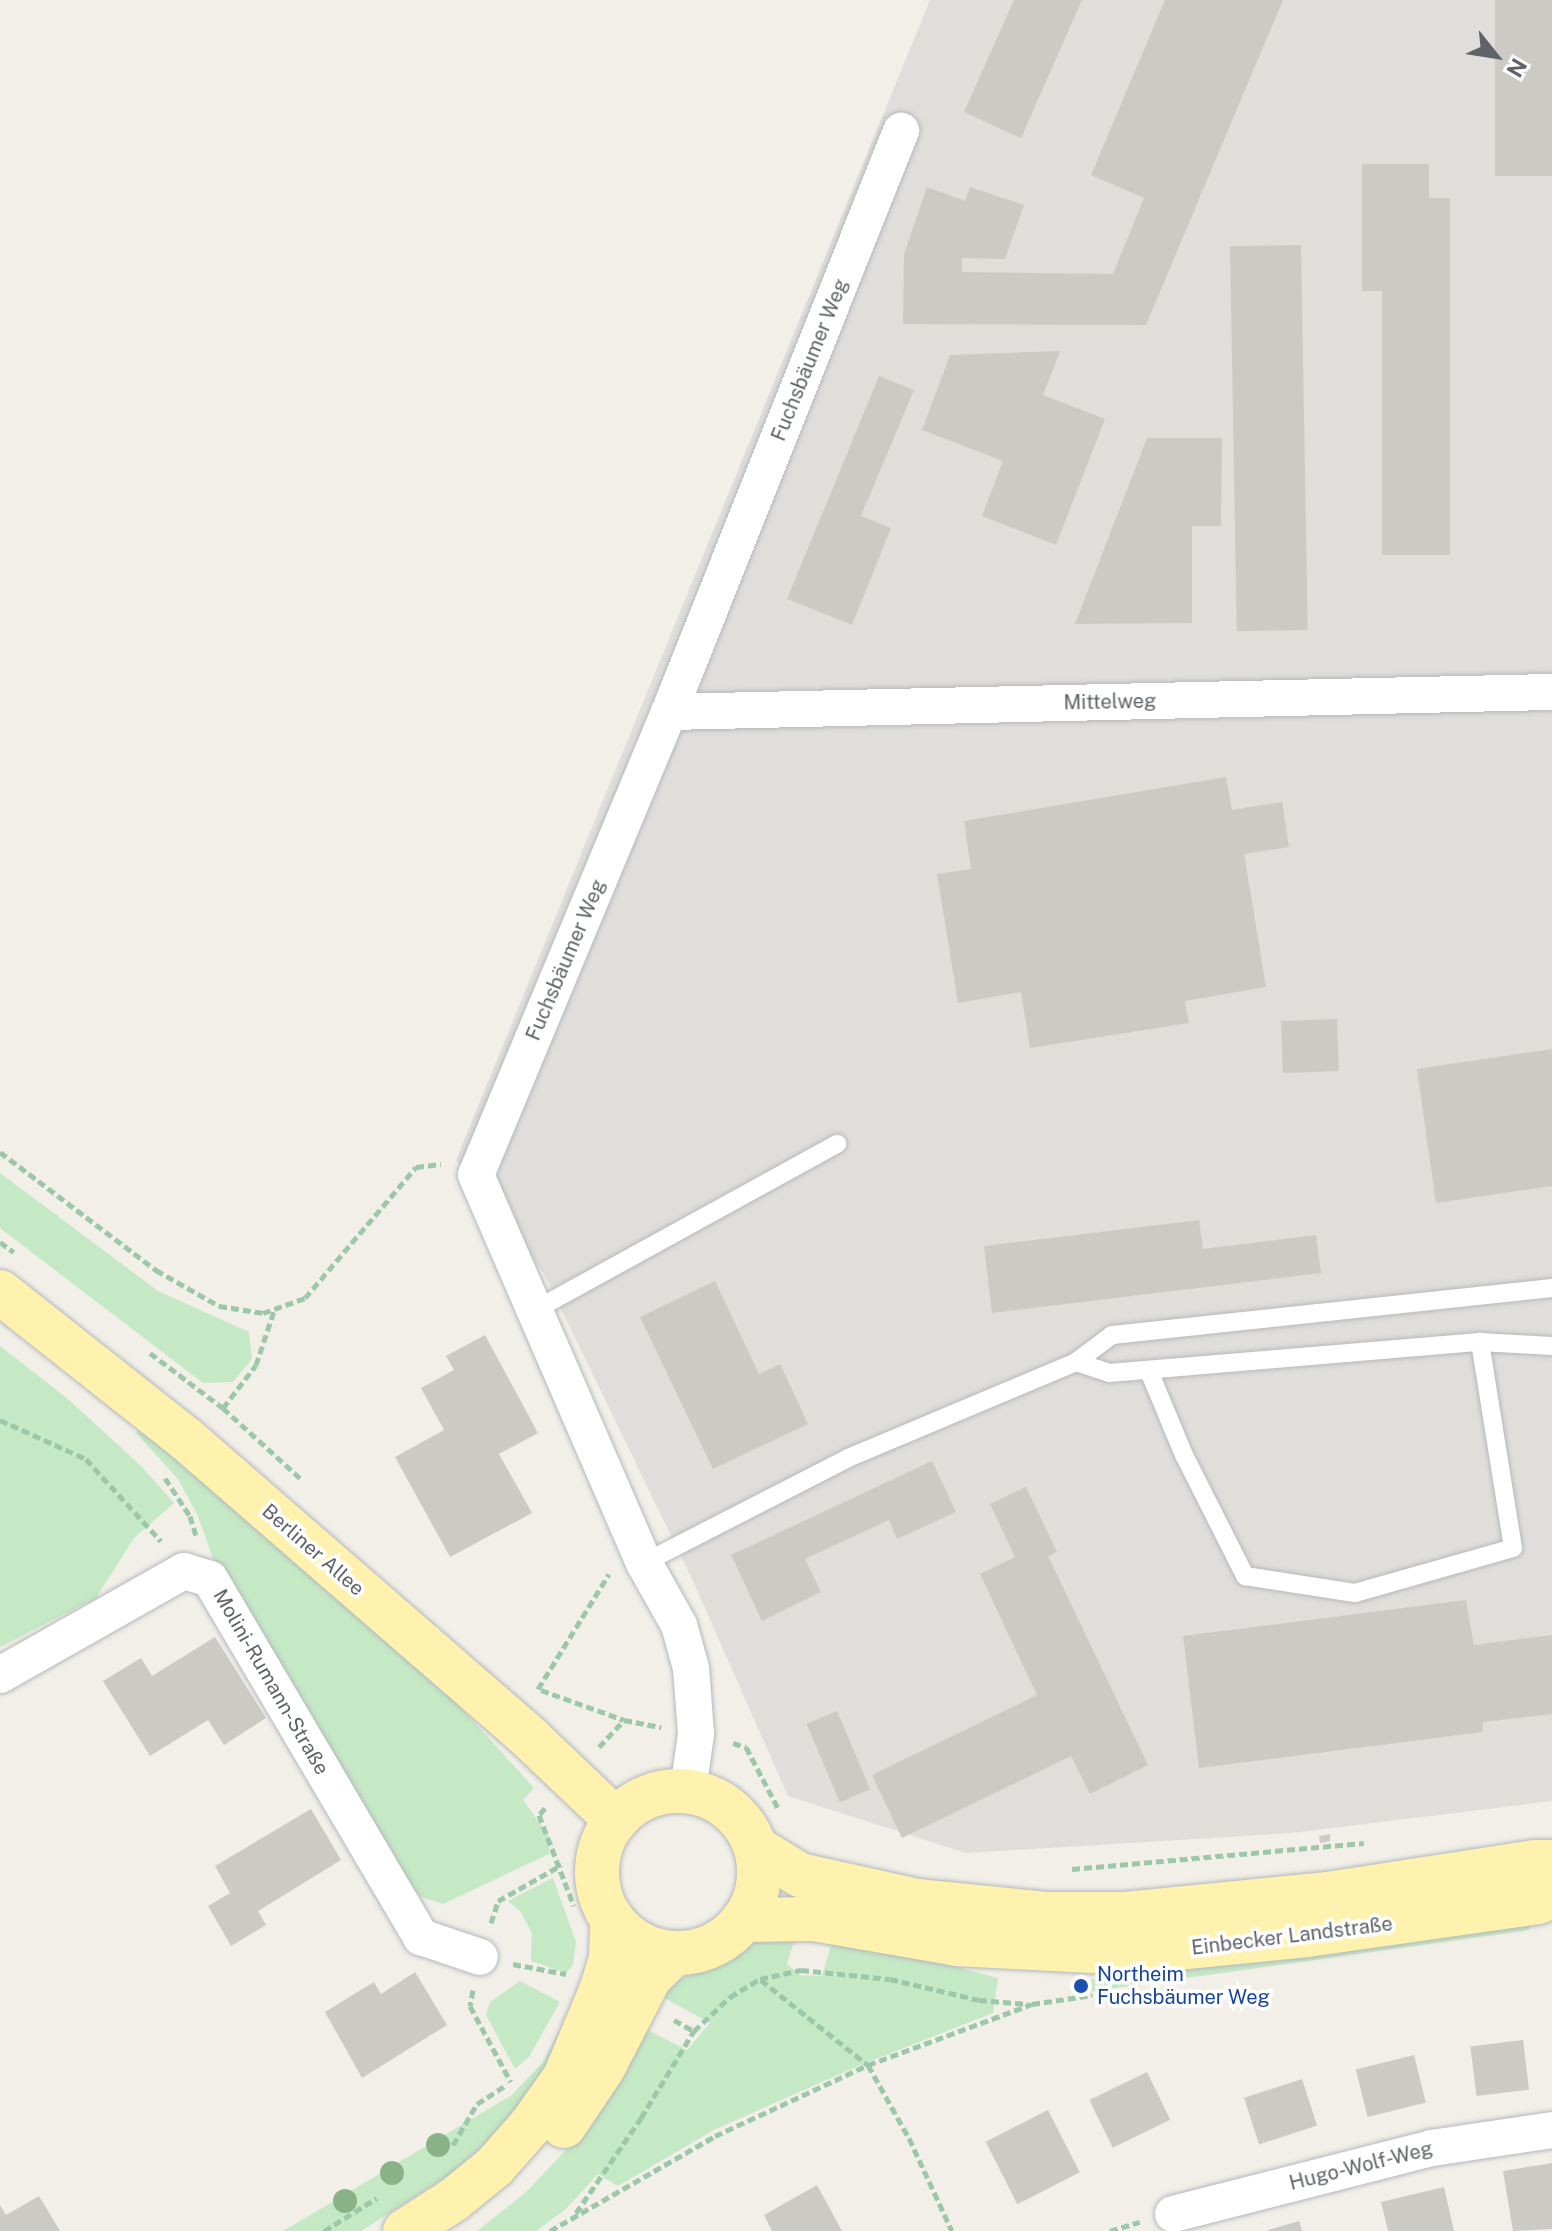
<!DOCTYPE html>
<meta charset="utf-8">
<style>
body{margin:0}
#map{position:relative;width:1552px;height:2231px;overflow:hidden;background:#f1efe8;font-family:"Public Sans",sans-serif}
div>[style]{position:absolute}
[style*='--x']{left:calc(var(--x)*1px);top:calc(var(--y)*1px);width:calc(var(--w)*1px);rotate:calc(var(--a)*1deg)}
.industrial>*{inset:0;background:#e0deda}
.green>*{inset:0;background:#c5e8c5}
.building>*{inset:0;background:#cccac5;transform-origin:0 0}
.path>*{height:5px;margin-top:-2.5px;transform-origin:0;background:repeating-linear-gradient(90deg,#9cc7a9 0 8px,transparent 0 12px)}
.roads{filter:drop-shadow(0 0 2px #b5b8bc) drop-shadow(0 0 2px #b5b8bc)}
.service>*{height:18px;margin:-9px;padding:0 9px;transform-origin:9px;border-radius:9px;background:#fff}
.minor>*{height:36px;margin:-18px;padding:0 18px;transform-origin:18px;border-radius:18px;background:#fff}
.primary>*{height:44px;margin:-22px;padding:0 22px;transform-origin:22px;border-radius:22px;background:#fff2af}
.primary>.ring{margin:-22px;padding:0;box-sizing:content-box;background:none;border:44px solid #fff2af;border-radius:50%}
.trees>*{width:24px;height:24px;margin:-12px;border-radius:50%;background:#89b387}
.dots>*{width:22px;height:22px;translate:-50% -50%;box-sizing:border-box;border:4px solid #fff;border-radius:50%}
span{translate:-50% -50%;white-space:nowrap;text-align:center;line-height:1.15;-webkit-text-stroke:7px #fff;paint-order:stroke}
.street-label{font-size:20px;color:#5f6368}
.transit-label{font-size:20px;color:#164399}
.left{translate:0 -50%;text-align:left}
.north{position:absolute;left:1456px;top:16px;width:80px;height:80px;-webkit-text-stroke:6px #fff;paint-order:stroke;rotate:120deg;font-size:22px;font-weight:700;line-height:32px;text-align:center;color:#5f6368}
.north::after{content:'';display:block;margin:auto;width:28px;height:36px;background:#5f6368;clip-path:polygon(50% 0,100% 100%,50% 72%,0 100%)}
</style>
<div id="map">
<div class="industrial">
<div style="clip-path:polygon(930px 0,1552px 0,1552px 1801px,1292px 1833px,966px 1853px,788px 1796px,693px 1581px,544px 1274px,456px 1160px)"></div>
</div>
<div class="green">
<div style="clip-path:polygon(0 1173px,158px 1291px,249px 1332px,252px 1359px,233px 1382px,203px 1383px,0 1228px)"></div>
<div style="clip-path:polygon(0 1346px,68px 1399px,140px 1465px,174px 1503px,134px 1538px,96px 1598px,0 1647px)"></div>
<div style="clip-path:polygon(141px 1427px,456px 1702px,534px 1788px,523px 1800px,549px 1836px,549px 1854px,443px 1904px,421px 1897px,413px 1889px,217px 1569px,197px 1514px,178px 1479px,136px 1433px)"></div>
<div style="clip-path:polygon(553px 1878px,576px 1942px,573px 1965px,566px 1973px,531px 1961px,532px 1933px,520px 1911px,508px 1901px)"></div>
<div style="clip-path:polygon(1532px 1918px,1529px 1930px,1087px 1992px,1085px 1981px,1134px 1970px)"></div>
<div style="clip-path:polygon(797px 1932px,787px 1964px,800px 1975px,822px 1976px,834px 1935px,998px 1978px,993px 2013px,858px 2066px,714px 2130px,618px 2186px,598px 2174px,567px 2208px,536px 2231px,477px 2231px,525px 2193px,565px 2151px,582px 2130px,640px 2026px,687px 2050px,710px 2023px,661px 1996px,674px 1983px,751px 1943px)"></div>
<div style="clip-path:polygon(520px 1981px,560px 2002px,529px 2057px,515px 2069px,486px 2015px,490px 2002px)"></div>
<div style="clip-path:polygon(578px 1997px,583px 1999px,536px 2084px,501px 2129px,454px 2172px,361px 2231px,283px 2231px,512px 2095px,542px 2063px)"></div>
</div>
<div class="building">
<div style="clip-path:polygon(1014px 0,1082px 0,1021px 138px,964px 112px)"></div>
<div style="clip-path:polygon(1165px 0,1283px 0,1146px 325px,903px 324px,904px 254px,927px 187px,965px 201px,970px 187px,1024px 205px,1005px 259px,962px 258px,962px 272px,1113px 274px,1144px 198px,1091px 175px)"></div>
<div style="left:1495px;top:0;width:57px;height:176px"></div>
<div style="clip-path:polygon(1362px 164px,1429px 164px,1429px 198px,1450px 198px,1450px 555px,1382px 555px,1382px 291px,1362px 291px)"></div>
<div style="left:1301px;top:245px;width:385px;height:71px;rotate:89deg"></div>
<div style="clip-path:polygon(1060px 351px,1043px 395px,1105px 419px,1056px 545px,982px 516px,1003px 461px,922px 430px,950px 355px)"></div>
<div style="clip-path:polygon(879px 376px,914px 390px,861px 516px,891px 528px,852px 625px,787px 599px)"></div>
<div style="clip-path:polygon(1147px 438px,1222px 438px,1221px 526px,1192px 526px,1192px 623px,1075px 624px)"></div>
<div style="clip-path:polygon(1226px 777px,1232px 810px,1282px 802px,1289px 847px,1244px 854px,1266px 987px,1185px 1001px,1189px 1023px,1030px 1048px,1021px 992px,958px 1003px,937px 874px,971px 869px,964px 821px)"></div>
<div style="left:1337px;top:1019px;width:52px;height:56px;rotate:88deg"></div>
<div style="clip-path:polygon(1552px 1049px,1552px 1186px,1436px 1203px,1417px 1069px)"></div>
<div style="clip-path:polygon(1199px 1220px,1203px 1249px,1316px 1235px,1321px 1273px,992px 1313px,984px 1246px)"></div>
<div style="clip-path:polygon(715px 1281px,759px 1374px,780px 1364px,808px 1424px,713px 1469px,640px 1317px)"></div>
<div style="clip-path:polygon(485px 1335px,538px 1433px,499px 1454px,532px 1513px,450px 1557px,395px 1457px,444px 1430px,421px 1388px,454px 1370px,446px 1356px)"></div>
<div style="clip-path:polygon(932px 1461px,956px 1512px,897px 1539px,889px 1520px,805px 1559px,821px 1592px,762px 1621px,731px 1555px)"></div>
<div style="clip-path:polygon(1026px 1487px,1057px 1552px,1048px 1556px,1148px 1765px,1090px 1794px,1071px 1756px,902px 1838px,872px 1775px,1037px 1695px,980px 1574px,1015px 1557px,990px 1504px)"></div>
<div style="clip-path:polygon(1466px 1600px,1474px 1645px,1552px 1635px,1552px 1714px,1483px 1722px,1483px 1732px,1199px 1768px,1183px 1636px)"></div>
<div style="clip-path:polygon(215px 1637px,266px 1718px,224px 1745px,208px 1720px,150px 1756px,103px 1681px,141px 1658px,152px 1676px)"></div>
<div style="left:837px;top:1711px;width:85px;height:33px;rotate:67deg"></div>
<div style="clip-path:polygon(311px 1809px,341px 1860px,258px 1911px,266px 1925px,231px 1946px,208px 1906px,230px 1893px,215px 1866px)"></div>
<div style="clip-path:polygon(1330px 1834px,1330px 1841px,1320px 1843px,1319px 1836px)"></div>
<div style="clip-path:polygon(415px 1972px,447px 2025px,362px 2078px,325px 2012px,374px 1982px,381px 1994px)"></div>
<div style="left:1523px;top:2040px;width:50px;height:53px;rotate:83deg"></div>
<div style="left:1414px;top:2055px;width:49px;height:60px;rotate:76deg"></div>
<div style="left:1147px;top:2072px;width:53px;height:64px;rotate:64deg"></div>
<div style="left:1302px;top:2079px;width:49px;height:61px;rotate:72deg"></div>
<div style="left:1048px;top:2110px;width:70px;height:70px;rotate:63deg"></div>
<div style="clip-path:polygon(1552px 2163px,1552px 2229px,1513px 2231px,1503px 2171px)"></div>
<div style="clip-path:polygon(817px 2185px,842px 2231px,772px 2231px,764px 2215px)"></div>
<div style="clip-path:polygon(1444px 2187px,1454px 2231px,1388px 2231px,1381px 2202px)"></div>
<div style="clip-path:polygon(39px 2196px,60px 2231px,0 2231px,0 2205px,6px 2215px)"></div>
<div style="clip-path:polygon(1299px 2221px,1302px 2231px,1268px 2231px,1268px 2230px)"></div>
</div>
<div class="path">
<div style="--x:0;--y:1152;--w:196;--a:37.1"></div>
<div style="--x:156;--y:1270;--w:73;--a:29.7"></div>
<div style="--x:219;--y:1306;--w:45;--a:9"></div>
<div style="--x:263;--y:1313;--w:45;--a:-19.7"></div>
<div style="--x:305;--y:1298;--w:172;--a:-49.7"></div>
<div style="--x:416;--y:1167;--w:25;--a:-7"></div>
<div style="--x:0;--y:1242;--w:17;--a:36"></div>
<div style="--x:150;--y:1353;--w:91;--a:37"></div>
<div style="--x:223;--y:1408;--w:107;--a:42.3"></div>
<div style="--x:223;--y:1408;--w:54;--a:-52.5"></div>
<div style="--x:256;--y:1365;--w:57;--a:-71.6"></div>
<div style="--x:0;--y:1420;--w:94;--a:24.4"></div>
<div style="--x:86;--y:1459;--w:111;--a:47.6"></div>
<div style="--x:165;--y:1478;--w:45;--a:56.7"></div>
<div style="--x:190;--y:1516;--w:21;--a:73"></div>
<div style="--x:538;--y:1689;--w:135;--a:-58.3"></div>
<div style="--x:541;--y:1690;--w:88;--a:19.9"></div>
<div style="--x:624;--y:1720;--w:38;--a:11"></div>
<div style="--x:733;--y:1743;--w:14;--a:17"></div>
<div style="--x:746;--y:1747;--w:71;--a:62.4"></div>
<div style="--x:599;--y:1747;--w:37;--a:-47"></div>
<div style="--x:545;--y:1808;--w:9;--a:131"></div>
<div style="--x:539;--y:1815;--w:97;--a:69"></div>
<div style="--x:1072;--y:1869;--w:293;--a:-5.1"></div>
<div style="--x:491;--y:1923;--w:23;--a:-72"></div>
<div style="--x:498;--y:1901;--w:73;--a:-29.7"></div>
<div style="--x:513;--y:1964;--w:54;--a:10.7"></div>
<div style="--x:761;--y:1980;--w:137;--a:38.5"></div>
<div style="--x:868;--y:2065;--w:84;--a:60.7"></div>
<div style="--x:909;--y:2138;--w:102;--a:65.2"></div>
<div style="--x:473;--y:1990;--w:16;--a:101"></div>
<div style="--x:470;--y:2006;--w:86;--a:61.7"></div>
<div style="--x:674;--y:2020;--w:23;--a:29"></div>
<div style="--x:453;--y:2145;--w:48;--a:-59.7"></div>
<div style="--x:477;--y:2104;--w:35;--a:-33"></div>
<div style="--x:576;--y:2213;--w:115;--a:-55.6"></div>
<div style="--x:641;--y:2118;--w:102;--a:-58.7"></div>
<div style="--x:694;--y:2031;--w:50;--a:-43.4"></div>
<div style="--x:730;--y:1997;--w:35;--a:-31"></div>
<div style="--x:760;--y:1979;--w:42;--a:-12.4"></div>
<div style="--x:801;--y:1970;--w:89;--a:5.8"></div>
<div style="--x:890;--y:1979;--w:91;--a:13.3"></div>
<div style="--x:979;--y:2000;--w:49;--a:4.7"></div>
<div style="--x:324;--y:2231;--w:62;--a:-31.9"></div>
<div style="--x:550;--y:2231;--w:190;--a:-29.9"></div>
<div style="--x:715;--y:2136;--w:169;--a:-24.9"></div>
<div style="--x:868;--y:2065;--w:175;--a:-20.4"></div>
<div style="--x:1032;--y:2004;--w:61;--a:-8.5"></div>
<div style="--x:1110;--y:2231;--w:31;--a:-17"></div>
</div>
<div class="roads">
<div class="service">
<div style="--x:535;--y:1310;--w:345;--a:-28.8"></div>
<div style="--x:1076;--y:1362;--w:35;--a:18"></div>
<div style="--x:1109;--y:1373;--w:372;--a:-4.8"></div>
<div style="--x:1480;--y:1342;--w:72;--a:3.2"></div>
<div style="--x:1149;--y:1371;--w:91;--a:67.4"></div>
<div style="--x:1184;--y:1455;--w:136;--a:63.2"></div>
<div style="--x:1245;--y:1576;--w:111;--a:8.8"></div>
<div style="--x:1355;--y:1593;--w:164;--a:-15.9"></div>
<div style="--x:1513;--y:1548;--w:209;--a:-99.1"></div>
<div style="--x:644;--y:1563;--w:229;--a:-27.2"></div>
<div style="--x:848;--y:1458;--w:247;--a:-22.8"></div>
<div style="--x:1076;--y:1362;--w:45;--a:-36.9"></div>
<div style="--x:1112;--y:1335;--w:443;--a:-6.1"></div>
</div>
<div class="minor">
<div style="--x:669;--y:712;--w:883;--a:-1.3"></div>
<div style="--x:0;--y:1675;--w:211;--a:-29.5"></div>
<div style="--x:184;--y:1571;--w:27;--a:17"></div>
<div style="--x:210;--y:1579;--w:416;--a:59.5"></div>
<div style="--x:421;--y:1937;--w:62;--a:18.7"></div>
<div style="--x:688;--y:1791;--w:58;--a:-82"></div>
<div style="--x:696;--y:1734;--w:66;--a:-94.3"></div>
<div style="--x:691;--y:1668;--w:45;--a:-105.6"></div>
<div style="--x:679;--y:1625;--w:71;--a:-119.4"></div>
<div style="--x:644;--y:1563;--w:423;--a:-113.4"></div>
<div style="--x:476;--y:1175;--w:502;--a:-67.37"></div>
<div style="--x:669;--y:712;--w:626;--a:-68.23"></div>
<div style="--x:1173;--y:2214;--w:267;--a:-14.3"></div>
<div style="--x:1432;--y:2148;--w:121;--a:-8.5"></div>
</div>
<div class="primary">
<div style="--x:0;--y:1292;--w:236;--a:38.3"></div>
<div style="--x:185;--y:1438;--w:460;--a:41"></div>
<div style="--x:532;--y:1740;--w:116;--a:43.6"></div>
<div class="ring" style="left:597px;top:1791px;width:118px;height:118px"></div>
<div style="--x:756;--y:1848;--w:52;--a:31.5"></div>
<div style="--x:800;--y:1875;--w:120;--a:12.5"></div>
<div style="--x:917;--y:1901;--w:132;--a:5.7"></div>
<div style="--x:1048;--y:1914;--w:78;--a:0"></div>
<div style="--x:1126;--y:1914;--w:203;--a:-5.7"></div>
<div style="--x:1328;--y:1894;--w:208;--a:-8.8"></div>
<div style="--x:1534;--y:1862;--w:18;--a:0"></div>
<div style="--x:743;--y:1920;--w:71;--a:-0.8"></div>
<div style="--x:814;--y:1919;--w:145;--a:9.9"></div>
<div style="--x:957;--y:1944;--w:170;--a:3"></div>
<div style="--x:1127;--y:1953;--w:181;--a:-5.7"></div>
<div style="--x:1307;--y:1935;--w:233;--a:-8.1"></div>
<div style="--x:1538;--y:1902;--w:15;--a:-23"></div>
<div style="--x:564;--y:2126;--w:70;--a:-56.1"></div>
<div style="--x:603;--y:2068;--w:102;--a:-62.7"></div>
<div style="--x:650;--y:1977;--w:35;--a:-44"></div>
<div style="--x:405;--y:2231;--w:56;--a:-32.6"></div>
<div style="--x:452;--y:2201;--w:54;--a:-39"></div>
<div style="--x:494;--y:2167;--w:56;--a:-48.6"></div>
<div style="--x:531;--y:2125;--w:59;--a:-54.7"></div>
<div style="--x:565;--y:2077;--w:96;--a:-67.4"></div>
<div style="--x:602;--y:1988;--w:31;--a:-73"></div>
<div style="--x:611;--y:1958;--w:38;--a:-88"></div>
</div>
</div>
<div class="trees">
<div style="left:438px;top:2145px"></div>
<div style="left:392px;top:2173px"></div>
<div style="left:345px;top:2201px"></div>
</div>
<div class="dots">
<div style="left:1081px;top:1986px;background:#1a4fb4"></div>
</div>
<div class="street-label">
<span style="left:810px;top:360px;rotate:-68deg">Fuchsbäumer Weg</span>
<span style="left:1110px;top:702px;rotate:-1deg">Mittelweg</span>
<span style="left:566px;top:960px;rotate:-67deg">Fuchsbäumer Weg</span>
<span style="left:313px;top:1550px;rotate:41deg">Berliner Allee</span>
<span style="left:271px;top:1682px;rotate:60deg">Molini-Rumann-Straße</span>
<span style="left:1292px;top:1936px;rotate:-7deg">Einbecker Landstraße</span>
<span style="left:1361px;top:2166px;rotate:-14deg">Hugo-Wolf-Weg</span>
</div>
<div class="transit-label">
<span class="left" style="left:1097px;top:1986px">Northeim<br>Fuchsbäumer Weg</span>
</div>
<div class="north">N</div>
</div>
